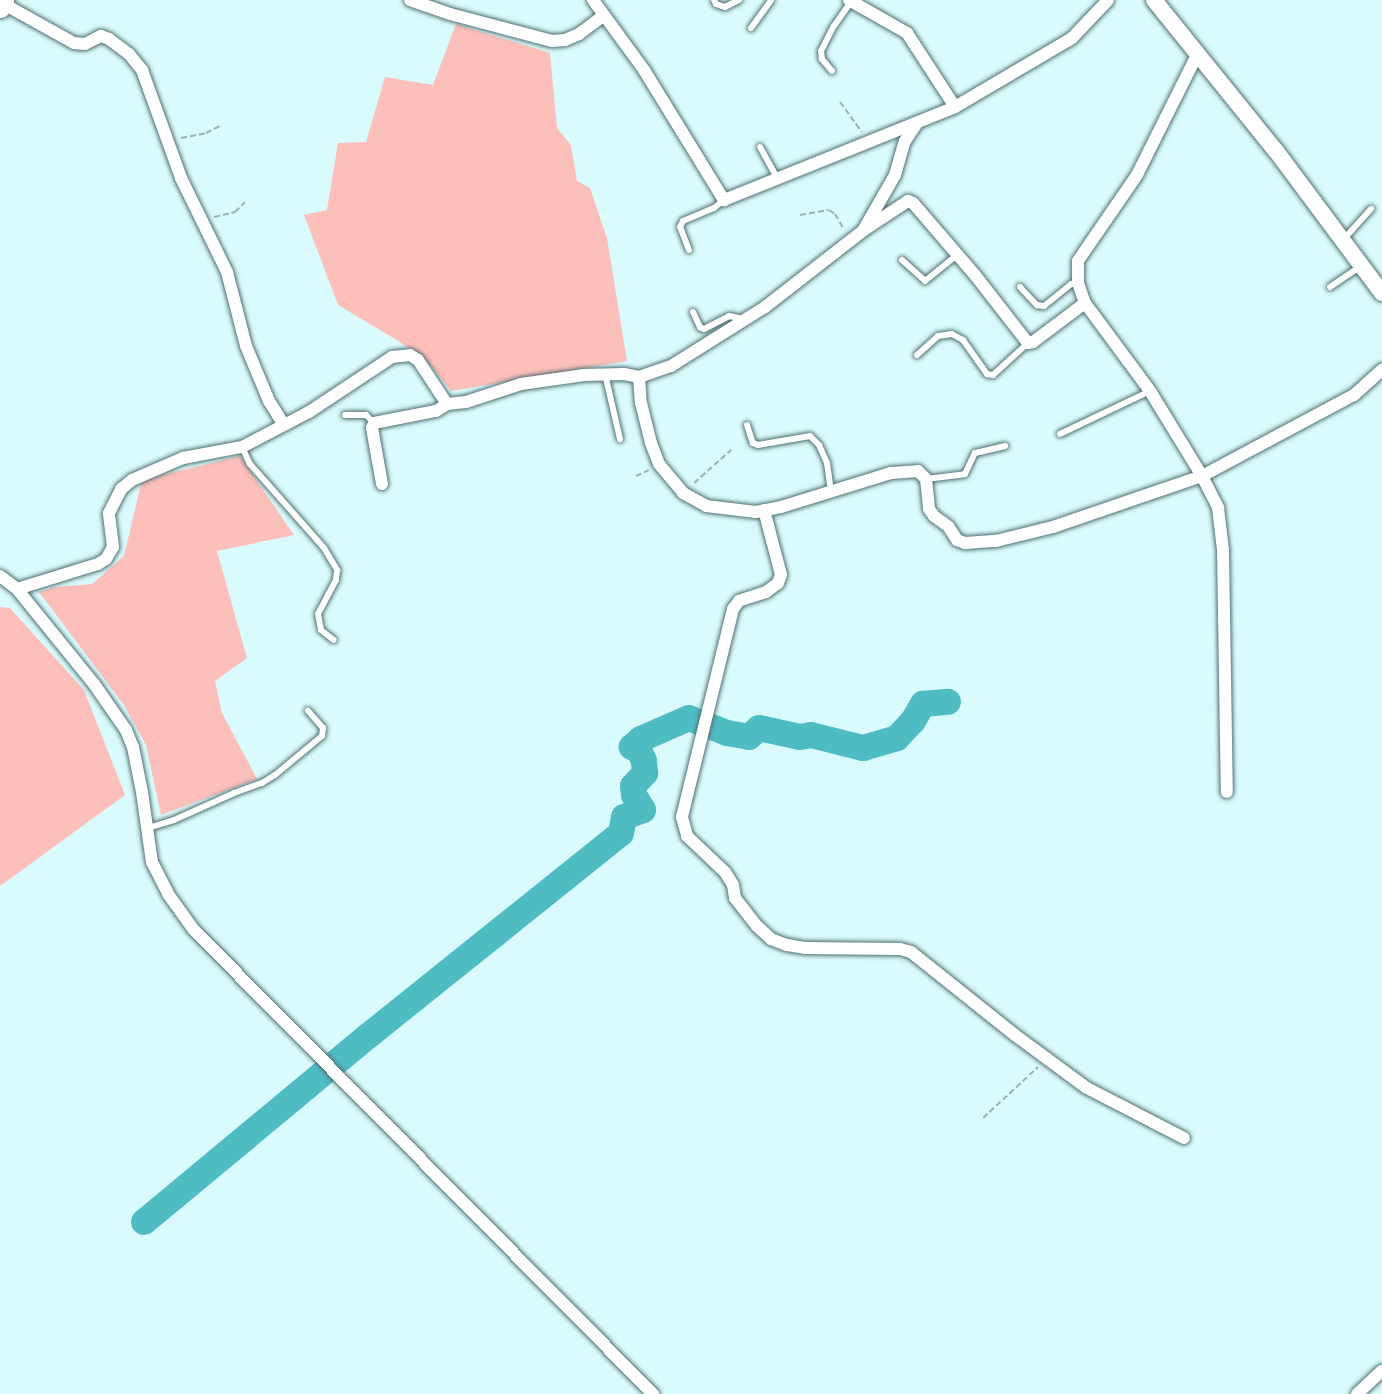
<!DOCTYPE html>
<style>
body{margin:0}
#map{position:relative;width:1382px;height:1394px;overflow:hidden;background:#d9fbfd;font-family:"Exo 2",sans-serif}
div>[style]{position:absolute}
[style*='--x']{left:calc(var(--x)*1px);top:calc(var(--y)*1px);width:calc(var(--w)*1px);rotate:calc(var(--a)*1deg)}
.green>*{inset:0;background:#fdbfba}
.river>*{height:26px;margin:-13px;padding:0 13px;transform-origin:13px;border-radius:13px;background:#4fbcc4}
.path>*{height:2px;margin-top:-1px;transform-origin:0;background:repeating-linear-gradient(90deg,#97b2b3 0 6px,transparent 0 9px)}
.roads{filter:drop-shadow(0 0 2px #506f71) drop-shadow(0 0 2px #506f71)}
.lane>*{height:6px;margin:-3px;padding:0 3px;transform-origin:3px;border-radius:3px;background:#fff}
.street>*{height:12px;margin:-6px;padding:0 6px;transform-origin:6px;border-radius:6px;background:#fff}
.secondary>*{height:16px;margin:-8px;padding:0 8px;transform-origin:8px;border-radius:8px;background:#fff}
.highway>*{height:21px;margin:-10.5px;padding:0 10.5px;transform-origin:10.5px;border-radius:10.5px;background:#fff}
span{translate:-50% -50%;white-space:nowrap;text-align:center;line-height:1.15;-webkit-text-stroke:6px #d9fbfd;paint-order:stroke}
</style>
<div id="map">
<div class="green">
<div style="clip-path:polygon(456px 24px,550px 53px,557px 128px,571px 145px,577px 181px,590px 188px,607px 238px,627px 361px,451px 391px,431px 366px,400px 342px,338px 305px,304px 215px,327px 210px,338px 143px,366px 142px,385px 77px,433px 85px)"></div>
<div style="clip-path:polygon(240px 456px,294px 535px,217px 551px,247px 658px,215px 681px,222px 713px,257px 779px,161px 815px,146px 745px,124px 705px,39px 592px,55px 587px,92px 584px,124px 556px,142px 480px)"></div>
<div style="clip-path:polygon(0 607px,10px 608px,84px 690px,125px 795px,0 886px)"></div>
</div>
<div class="river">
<div style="--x:144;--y:1222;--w:291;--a:-39.7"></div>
<div style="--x:368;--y:1036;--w:324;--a:-38.7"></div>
<div style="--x:621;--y:833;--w:16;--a:-79"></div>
<div style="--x:624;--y:817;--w:20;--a:-20"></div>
<div style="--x:643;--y:810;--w:17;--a:-121"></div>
<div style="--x:634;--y:795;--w:9;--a:-96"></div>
<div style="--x:633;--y:786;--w:18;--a:-47"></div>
<div style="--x:645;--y:773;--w:12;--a:-95"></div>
<div style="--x:644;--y:761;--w:12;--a:-114"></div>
<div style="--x:639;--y:750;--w:8;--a:-157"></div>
<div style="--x:632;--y:747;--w:12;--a:-42"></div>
<div style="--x:641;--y:739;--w:52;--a:-23.6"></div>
<div style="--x:689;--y:718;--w:41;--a:21.5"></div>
<div style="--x:727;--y:733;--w:22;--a:10"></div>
<div style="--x:749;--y:737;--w:13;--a:-42"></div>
<div style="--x:759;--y:728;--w:42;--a:12.4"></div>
<div style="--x:800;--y:737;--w:11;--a:-10"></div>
<div style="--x:811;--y:735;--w:54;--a:14"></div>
<div style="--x:863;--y:748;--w:35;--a:-16"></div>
<div style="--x:897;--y:738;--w:23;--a:-47"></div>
<div style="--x:913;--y:721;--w:20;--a:-60"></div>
<div style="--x:923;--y:704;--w:25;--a:-5"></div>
</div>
<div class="path">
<div style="--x:840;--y:102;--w:37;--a:54"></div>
<div style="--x:181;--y:138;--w:25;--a:-11"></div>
<div style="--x:206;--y:133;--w:18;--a:-27"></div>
<div style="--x:800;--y:215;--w:29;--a:-10"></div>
<div style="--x:829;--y:210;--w:7;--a:34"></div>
<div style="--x:835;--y:214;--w:16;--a:60"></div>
<div style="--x:214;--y:217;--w:22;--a:-13"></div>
<div style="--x:235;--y:212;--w:14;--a:-45"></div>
<div style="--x:636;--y:476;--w:14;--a:-25"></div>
<div style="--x:694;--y:483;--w:50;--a:-41.7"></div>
<div style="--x:983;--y:1118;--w:75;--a:-42.8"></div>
</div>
<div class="roads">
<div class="lane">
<div style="--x:714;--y:0;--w:4;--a:63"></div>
<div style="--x:716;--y:4;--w:9;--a:18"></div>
<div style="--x:725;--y:7;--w:16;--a:-27"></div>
<div style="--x:751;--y:28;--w:34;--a:-54"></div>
<div style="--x:832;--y:71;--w:16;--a:-130"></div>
<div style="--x:822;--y:59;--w:8;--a:-97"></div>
<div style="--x:821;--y:51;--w:28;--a:-63"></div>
<div style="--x:834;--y:26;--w:29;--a:-55"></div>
<div style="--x:760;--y:147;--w:35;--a:61"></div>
<div style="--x:1343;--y:240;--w:42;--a:-47.9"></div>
<div style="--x:689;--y:250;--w:25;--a:-111"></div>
<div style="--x:680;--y:227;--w:7;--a:-63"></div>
<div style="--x:683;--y:221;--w:34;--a:-23"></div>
<div style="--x:714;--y:208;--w:13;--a:-39"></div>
<div style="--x:902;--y:260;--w:31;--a:42"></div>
<div style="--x:925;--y:281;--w:41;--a:-39.1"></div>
<div style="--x:1020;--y:287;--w:25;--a:47"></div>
<div style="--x:1037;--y:305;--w:7;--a:8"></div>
<div style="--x:1044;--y:306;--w:35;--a:-39"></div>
<div style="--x:1071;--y:284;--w:7;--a:0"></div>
<div style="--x:1330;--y:287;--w:37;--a:-34"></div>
<div style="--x:693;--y:312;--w:17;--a:65"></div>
<div style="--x:700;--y:327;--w:4;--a:27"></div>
<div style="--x:704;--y:329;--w:28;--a:-27"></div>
<div style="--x:729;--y:316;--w:15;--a:11"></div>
<div style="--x:917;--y:355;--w:28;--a:-42"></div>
<div style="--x:938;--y:336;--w:14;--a:-8"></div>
<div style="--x:952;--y:334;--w:13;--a:29"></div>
<div style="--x:963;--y:340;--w:42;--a:54.8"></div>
<div style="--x:987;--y:374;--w:6;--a:9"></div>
<div style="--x:993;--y:375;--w:47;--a:-42.4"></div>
<div style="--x:605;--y:374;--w:67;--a:77"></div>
<div style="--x:345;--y:415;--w:21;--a:0"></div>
<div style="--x:366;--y:415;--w:11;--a:45"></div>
<div style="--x:747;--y:425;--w:19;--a:72"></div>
<div style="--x:753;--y:443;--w:5;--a:22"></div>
<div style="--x:758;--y:445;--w:53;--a:-9.8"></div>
<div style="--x:810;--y:436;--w:13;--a:45"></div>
<div style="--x:819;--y:445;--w:20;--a:66"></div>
<div style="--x:827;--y:463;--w:29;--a:82"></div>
<div style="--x:1060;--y:434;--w:100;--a:-25.5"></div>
<div style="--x:242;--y:447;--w:19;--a:65"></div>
<div style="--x:250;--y:464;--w:112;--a:48.6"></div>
<div style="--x:324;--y:548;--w:26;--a:59"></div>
<div style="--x:337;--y:570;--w:10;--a:96"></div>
<div style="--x:336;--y:580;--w:38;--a:118"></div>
<div style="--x:318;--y:614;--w:16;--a:79"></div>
<div style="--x:321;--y:630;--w:16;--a:38"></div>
<div style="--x:926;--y:479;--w:39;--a:-7"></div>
<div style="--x:965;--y:474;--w:23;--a:-65"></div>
<div style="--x:975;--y:453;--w:31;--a:-13"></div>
<div style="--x:148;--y:828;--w:27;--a:-17"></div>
<div style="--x:174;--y:820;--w:66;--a:-24.2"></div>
<div style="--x:234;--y:793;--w:30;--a:-20"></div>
<div style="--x:262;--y:783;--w:15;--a:-32"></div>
<div style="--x:275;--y:775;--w:61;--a:-39.7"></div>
<div style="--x:322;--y:736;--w:8;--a:-83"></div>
<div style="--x:323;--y:728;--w:23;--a:-131"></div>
</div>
<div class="street">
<div style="--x:410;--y:0;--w:42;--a:19.3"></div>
<div style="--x:450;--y:14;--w:106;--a:14.8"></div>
<div style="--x:552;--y:41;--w:13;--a:-4"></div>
<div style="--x:565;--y:40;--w:15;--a:-23"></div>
<div style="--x:579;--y:34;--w:30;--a:-37"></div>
<div style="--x:593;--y:0;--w:87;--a:53.9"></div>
<div style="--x:644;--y:70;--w:153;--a:58.4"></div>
<div style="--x:724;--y:200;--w:249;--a:-21.9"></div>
<div style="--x:955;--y:107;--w:136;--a:-30.5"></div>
<div style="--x:1072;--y:38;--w:52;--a:-46.5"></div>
<div style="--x:849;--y:0;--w:67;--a:29.6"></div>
<div style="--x:907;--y:33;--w:88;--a:57"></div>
<div style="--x:2;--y:3;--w:82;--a:29.1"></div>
<div style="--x:74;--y:43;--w:11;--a:5"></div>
<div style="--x:85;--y:44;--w:18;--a:-27"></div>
<div style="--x:101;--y:36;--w:9;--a:21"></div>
<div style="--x:109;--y:39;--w:25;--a:37"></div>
<div style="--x:129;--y:54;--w:21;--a:51"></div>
<div style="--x:142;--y:70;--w:115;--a:70.1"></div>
<div style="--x:181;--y:178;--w:105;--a:63.9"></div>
<div style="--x:227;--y:272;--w:76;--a:75.6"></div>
<div style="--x:246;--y:346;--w:60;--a:67.3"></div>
<div style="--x:269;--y:401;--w:28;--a:58"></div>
<div style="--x:1197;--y:55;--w:134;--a:116.6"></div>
<div style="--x:1137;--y:175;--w:104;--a:124.5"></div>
<div style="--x:1078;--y:261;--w:22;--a:90"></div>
<div style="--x:1078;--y:283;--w:21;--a:71"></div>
<div style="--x:1085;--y:303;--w:109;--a:53.5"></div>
<div style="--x:1150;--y:391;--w:100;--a:58.5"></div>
<div style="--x:1202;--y:476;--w:36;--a:63"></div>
<div style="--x:1218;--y:508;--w:42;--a:83.2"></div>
<div style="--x:1223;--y:550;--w:242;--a:89.1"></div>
<div style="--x:864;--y:229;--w:62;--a:-60.1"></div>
<div style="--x:895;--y:175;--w:35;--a:-74"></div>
<div style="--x:905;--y:141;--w:22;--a:-56"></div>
<div style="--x:639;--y:377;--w:34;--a:-19"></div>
<div style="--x:671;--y:366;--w:111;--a:-32.1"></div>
<div style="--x:765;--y:307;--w:125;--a:-37.9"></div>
<div style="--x:864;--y:230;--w:53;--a:-33.4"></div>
<div style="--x:908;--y:201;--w:5;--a:22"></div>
<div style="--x:913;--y:203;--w:95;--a:49.3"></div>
<div style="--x:975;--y:275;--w:86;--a:52.1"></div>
<div style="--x:1028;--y:343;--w:5;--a:-11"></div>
<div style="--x:1033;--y:342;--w:65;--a:-36.9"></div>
<div style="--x:382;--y:484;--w:57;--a:-100.1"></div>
<div style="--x:372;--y:428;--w:5;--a:-68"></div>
<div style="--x:374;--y:423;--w:63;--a:-11"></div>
<div style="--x:436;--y:411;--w:13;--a:-32"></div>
<div style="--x:447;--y:404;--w:19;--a:-6"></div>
<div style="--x:466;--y:402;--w:58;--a:-18.1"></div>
<div style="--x:521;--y:384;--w:64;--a:-8.1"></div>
<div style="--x:584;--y:375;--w:40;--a:-1.4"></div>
<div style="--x:624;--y:374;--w:15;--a:11"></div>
<div style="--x:639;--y:377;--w:26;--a:86"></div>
<div style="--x:641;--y:403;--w:41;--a:76"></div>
<div style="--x:651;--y:443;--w:22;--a:69"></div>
<div style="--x:659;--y:464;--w:38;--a:50"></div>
<div style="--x:683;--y:493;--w:26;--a:29"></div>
<div style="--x:706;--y:506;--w:50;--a:6.8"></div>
<div style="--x:756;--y:512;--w:25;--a:-11"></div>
<div style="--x:781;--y:507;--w:115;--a:-17.2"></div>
<div style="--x:891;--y:473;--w:27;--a:-4"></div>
<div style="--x:918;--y:471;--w:11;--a:45"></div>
<div style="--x:926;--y:479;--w:30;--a:84"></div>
<div style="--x:929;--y:509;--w:9;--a:54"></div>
<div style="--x:934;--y:516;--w:17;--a:36"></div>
<div style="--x:948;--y:526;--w:17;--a:57"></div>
<div style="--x:957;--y:540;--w:9;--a:21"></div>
<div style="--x:965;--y:543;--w:31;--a:-4"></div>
<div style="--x:996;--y:541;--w:59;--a:-13.8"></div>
<div style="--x:1053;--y:527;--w:157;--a:-18.9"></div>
<div style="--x:1202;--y:476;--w:172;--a:-28.1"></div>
<div style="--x:1354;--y:395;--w:38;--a:-42"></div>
<div style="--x:764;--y:510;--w:67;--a:75.3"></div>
<div style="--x:781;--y:575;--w:9;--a:111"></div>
<div style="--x:778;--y:583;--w:15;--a:143"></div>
<div style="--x:766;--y:592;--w:28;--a:162"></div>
<div style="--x:739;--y:601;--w:10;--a:127"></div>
<div style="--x:733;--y:609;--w:214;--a:103.8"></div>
<div style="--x:682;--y:817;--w:20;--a:75"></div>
<div style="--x:687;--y:836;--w:52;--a:43.5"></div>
<div style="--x:725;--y:872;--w:15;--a:58"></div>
<div style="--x:733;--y:885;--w:13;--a:81"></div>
<div style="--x:735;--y:898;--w:36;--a:52"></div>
<div style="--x:757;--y:926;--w:19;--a:43"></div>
<div style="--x:771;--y:939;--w:17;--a:21"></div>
<div style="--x:787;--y:945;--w:18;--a:9"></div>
<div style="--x:805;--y:948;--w:95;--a:0.6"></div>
<div style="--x:900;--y:949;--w:11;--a:15"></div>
<div style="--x:911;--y:952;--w:133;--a:38.6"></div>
<div style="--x:1015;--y:1035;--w:89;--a:36.4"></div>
<div style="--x:1087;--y:1088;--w:109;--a:27.3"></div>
<div style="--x:0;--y:576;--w:21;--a:37"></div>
<div style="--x:17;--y:589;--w:122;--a:51"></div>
<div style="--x:94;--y:684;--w:56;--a:55.2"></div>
<div style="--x:126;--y:730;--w:18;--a:68"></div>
<div style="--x:133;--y:747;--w:46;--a:78.7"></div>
<div style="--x:142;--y:792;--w:71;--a:81.9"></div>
<div style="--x:152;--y:862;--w:36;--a:63"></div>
<div style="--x:168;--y:894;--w:44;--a:54.2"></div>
<div style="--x:194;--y:930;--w:653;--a:45.31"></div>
<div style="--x:17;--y:589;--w:85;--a:-17.2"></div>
<div style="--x:98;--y:564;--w:9;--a:-32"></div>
<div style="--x:106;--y:559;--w:14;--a:-60"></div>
<div style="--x:113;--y:547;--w:34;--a:-97"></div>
<div style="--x:109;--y:513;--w:27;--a:-63"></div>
<div style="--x:121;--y:489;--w:14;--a:-39"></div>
<div style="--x:132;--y:480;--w:56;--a:-23.3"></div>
<div style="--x:183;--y:458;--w:60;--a:-10.6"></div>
<div style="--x:242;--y:447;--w:76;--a:-27.6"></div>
<div style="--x:309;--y:412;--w:100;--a:-33.5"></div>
<div style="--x:392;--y:357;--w:18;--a:-6"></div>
<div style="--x:410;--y:355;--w:9;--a:32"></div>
<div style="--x:418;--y:360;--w:53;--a:56.6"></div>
<div style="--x:1357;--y:1394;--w:34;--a:-43"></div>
</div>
<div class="secondary">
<div style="--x:1154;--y:0;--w:194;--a:51.1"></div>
<div style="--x:1276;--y:151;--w:177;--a:53.3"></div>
</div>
<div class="highway">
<div style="--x:0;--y:7;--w:8;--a:-67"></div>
</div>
</div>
</div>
